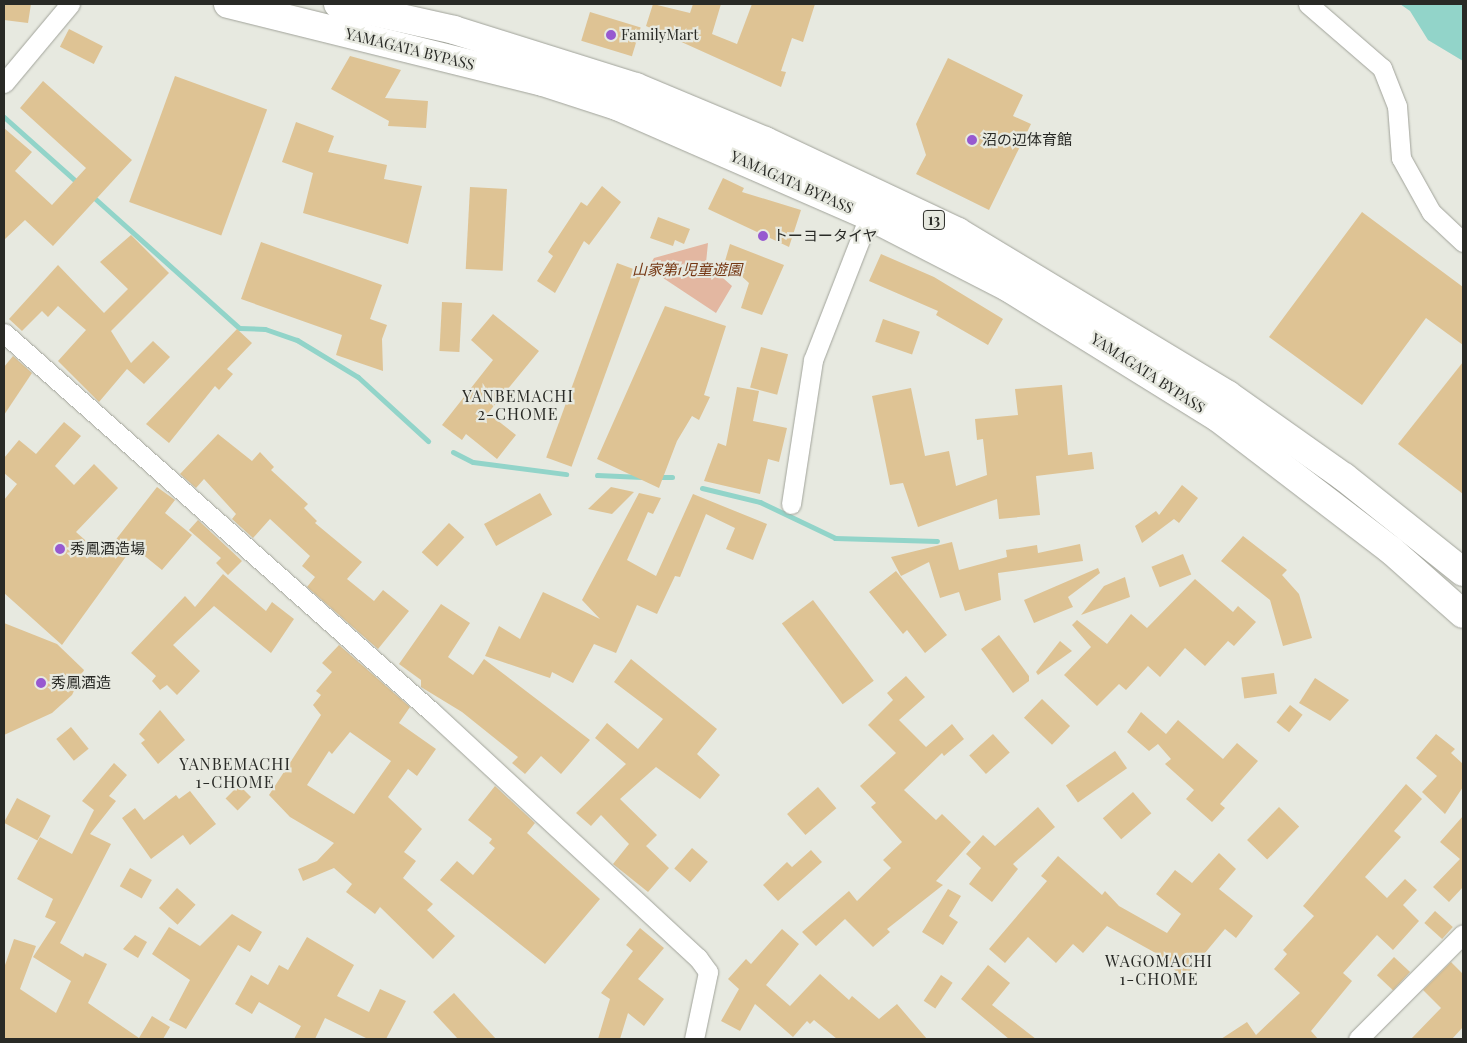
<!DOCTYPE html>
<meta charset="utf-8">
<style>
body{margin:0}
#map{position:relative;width:1467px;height:1043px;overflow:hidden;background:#e7e9e0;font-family:"Playfair Display","Noto Sans JP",serif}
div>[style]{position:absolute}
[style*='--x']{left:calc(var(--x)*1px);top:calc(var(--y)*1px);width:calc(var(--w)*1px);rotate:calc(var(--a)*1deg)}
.green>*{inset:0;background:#e3b7a1}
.water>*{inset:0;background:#92d4c9}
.stream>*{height:5px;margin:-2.5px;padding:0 2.5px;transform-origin:2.5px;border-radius:2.5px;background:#92d4c9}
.building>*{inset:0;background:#dec394;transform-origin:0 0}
.roads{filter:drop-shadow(0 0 1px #a1a39a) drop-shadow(0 0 1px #a1a39a)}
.minor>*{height:19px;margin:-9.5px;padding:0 9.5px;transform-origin:9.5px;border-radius:9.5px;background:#fff}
.trunk>*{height:28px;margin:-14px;padding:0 14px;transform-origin:14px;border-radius:14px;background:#fff}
.dots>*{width:14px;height:14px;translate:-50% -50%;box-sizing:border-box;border:2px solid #e7e9e0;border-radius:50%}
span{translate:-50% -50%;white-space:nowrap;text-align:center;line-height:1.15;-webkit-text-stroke:4.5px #e7e9e0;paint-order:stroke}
.shield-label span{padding:1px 4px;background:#e7e9e0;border:1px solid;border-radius:4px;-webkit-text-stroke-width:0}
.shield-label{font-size:14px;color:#292a26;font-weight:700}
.poi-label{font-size:15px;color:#292a26}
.left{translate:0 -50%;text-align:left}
.street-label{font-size:15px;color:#292a26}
.park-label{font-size:15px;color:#753713;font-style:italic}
.neighbourhood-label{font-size:16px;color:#292a26;letter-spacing:1px}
.frame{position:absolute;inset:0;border:5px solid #292a26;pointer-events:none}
</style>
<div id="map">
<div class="green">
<div style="clip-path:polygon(708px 243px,706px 263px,732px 286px,716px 313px,648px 268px,654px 258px)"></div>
</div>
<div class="water">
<div style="clip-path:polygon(1400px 4px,1463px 4px,1463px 61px,1428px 40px,1410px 11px)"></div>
</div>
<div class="stream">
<div style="--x:4;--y:117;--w:102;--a:41.8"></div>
<div style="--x:91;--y:195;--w:199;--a:41.9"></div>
<div style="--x:239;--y:328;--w:26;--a:2"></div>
<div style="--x:265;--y:329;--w:34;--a:19"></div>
<div style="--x:297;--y:340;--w:71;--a:31.2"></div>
<div style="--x:358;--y:377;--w:95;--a:42.4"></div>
<div style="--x:453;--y:452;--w:22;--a:27"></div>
<div style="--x:473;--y:462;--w:94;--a:7.4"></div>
<div style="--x:597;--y:475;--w:45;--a:2.5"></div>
<div style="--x:658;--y:477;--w:14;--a:0"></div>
<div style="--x:702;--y:488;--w:60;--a:13.6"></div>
<div style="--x:760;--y:502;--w:83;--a:25.6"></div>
<div style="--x:835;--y:538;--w:102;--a:1.7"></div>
</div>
<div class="building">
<div style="clip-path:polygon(4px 4px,31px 4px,28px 23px,4px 20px)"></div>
<div style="clip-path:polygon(653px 4px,690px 13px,693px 4px,721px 4px,712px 34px,737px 44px,752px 4px,815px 4px,803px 42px,792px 38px,781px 71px,786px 72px,781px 87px,646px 26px)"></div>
<div style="left:590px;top:12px;width:53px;height:30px;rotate:17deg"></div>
<div style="left:69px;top:29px;width:38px;height:20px;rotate:27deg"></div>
<div style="clip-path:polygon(350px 56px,401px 70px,385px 98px,428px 101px,426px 128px,388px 126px,389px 121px,331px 89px)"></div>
<div style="clip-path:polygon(948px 58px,1023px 95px,1013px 116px,1031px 124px,989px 210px,916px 174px,926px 155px,916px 124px)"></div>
<div style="left:175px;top:76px;width:98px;height:134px;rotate:20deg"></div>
<div style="clip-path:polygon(43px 81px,132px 160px,53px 246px,25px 220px,4px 240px,4px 128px,32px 152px,15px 171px,52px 205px,86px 168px,20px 108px)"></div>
<div style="clip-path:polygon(296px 122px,334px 136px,328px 152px,387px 165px,384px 179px,422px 186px,408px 244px,303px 213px,313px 173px,282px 162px)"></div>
<div style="clip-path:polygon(723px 178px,744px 188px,742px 192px,801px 210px,789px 247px,708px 209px)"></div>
<div style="clip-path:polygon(602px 186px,621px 202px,589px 245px,584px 241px,555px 293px,537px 281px,553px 256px,548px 252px,581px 202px,587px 206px)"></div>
<div style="left:470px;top:187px;width:37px;height:82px;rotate:3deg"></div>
<div style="clip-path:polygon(1362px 212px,1463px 287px,1463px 345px,1426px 318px,1362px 405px,1269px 337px)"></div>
<div style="clip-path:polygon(658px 217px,690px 229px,684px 244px,675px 240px,673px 246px,650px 238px)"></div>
<div style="clip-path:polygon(131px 235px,169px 273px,111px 331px,131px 363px,153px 341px,170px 357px,144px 384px,127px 369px,99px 402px,58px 361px,86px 330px,58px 306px,48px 317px,42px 311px,22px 331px,9px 319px,58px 265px,104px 313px,128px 289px,100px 262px)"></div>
<div style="clip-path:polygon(261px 242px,382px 285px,370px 319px,387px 325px,382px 339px,383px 371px,336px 355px,342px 335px,241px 299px)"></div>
<div style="clip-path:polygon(730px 244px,784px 265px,762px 315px,741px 308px,749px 283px,725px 261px)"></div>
<div style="clip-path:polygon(881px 254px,934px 277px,1003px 319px,988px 345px,936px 315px,938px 311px,869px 281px)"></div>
<div style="left:617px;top:263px;width:27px;height:207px;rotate:20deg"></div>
<div style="left:442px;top:302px;width:20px;height:49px;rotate:3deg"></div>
<div style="clip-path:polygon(665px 306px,726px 326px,704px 395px,710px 397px,699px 420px,692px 416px,677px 441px,659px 488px,597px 459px)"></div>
<div style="clip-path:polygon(493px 314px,539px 351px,488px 413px,516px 435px,497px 459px,466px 434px,462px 440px,442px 425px,493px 360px,471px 340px)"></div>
<div style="left:883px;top:319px;width:39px;height:24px;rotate:19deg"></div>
<div style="clip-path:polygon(237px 329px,252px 343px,227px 369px,233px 374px,219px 390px,215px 386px,169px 443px,146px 424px)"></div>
<div style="left:761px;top:347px;width:28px;height:42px;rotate:15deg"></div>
<div style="clip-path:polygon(13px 356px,32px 373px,4px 415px,4px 367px)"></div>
<div style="clip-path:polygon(1463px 362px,1463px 494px,1398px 444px)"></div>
<div style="clip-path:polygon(1062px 385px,1068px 455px,1092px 452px,1094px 469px,1036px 476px,1040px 515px,999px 519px,997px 499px,918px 527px,903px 483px,890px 485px,872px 396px,911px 388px,925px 456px,949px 451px,956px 486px,987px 475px,983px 439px,977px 440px,975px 419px,1018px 415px,1015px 389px)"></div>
<div style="clip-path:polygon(737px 387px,759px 391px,753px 421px,787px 428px,779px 462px,768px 459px,760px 494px,704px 481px,718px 443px,726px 446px)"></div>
<div style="clip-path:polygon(64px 422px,81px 436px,55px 466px,74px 485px,94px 464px,118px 488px,76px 532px,103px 556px,157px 487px,175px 500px,165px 513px,192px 535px,162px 570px,136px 549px,130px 551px,62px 645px,4px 593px,4px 500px,17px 484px,4px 473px,4px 458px,19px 440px,36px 454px)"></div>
<div style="clip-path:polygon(218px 434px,252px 461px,260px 452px,274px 467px,271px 470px,308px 504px,304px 508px,317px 521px,315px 523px,362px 562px,347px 579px,374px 601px,383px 590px,409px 611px,378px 649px,307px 587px,315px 577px,302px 566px,310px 556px,270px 519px,253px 538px,232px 519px,236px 514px,204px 479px,196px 488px,180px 474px)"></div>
<div style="clip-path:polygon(1182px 485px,1198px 498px,1179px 523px,1174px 519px,1142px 543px,1135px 526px,1156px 511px,1159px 515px)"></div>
<div style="clip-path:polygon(611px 487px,634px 492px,612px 514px,588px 509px)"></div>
<div style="left:540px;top:493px;width:25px;height:64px;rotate:61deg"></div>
<div style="clip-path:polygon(639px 493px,661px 498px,653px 514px,648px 512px,627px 560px,656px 576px,693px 494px,767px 524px,753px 560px,726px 549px,735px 528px,706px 514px,680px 577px,675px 576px,657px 614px,637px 605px,616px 653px,594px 644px,573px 683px,552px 672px,550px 678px,485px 656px,499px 626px,520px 639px,543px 592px,600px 619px,582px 600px)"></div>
<div style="clip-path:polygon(198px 520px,242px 561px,228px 575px,216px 563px,221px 558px,189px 530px)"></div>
<div style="left:449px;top:523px;width:21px;height:40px;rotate:43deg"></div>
<div style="clip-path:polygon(1243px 536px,1287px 570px,1282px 575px,1299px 594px,1312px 638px,1283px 646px,1270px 600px,1221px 561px)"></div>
<div style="clip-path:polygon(952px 542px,959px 570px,1007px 557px,1006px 550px,1037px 545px,1038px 553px,1080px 544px,1083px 561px,998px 573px,1001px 600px,965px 611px,959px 592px,940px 598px,929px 562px,901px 576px,891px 557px)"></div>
<div style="left:1183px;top:554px;width:22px;height:34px;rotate:68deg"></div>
<div style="clip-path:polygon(1098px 568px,1100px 573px,1068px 597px,1073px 607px,1034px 623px,1024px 600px)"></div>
<div style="clip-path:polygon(896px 571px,947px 635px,925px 653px,907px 630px,903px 634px,869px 592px)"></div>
<div style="clip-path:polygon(223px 574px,266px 611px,272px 602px,294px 619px,271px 653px,214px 606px,173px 645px,200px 671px,177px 695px,167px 685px,160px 690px,152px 681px,156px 676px,131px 653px,185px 596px,195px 607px)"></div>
<div style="clip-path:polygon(1125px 577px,1130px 597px,1081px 615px,1104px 586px)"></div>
<div style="clip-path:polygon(1195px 579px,1233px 612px,1238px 606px,1256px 622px,1234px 646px,1228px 641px,1205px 666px,1185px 648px,1160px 677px,1148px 666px,1126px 690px,1119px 684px,1097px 706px,1064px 675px,1091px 647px,1072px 625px,1077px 620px,1107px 644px,1131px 614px,1147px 628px)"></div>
<div style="left:813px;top:600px;width:101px;height:39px;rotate:53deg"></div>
<div style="clip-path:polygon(441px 604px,470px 623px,448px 657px,473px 675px,484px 659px,590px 740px,561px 774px,541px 756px,525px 774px,512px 763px,518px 757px,462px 712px,421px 687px,421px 680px,399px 664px)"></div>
<div style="clip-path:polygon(4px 623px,57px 644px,84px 670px,72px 695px,52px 713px,4px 735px)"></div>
<div style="clip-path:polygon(999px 635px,1029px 676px,1029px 681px,1013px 693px,981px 649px)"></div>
<div style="clip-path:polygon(1060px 641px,1072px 651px,1038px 675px,1036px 672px)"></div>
<div style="clip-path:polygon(evenodd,339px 645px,410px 707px,399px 723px,436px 749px,417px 776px,408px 769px,388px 797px,422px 829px,404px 852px,416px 861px,403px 878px,433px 904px,427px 910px,455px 936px,433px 959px,380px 907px,375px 914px,346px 892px,352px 884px,334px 868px,303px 881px,298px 869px,317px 861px,334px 843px,290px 817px,269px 795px,321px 715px,313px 705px,321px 695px,316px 691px,332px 672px,322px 663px,339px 645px,350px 732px,391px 761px,354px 814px,307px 785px,329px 751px,332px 754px,350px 732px)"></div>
<div style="clip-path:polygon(631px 659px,717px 729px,697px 754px,720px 775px,700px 799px,656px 767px,620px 799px,657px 835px,646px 846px,669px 868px,648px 892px,613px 864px,629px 844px,601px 815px,591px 826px,576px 813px,626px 764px,595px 738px,607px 723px,638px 749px,663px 719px,614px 682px)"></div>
<div style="left:1274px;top:673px;width:21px;height:33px;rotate:82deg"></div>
<div style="clip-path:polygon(906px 676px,925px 697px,899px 720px,926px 747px,952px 724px,964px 739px,944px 756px,942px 753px,904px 790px,936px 820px,942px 814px,971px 842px,936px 881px,943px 885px,887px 929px,890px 932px,873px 947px,845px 919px,816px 946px,802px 932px,849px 891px,857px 901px,891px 868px,883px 860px,902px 842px,871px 807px,876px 803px,860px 786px,896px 753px,868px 725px,893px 700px,887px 693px)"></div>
<div style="clip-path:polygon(1315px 678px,1349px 700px,1330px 721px,1299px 703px)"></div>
<div style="left:1042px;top:699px;width:39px;height:26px;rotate:44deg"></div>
<div style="left:1290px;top:705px;width:16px;height:22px;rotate:38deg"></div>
<div style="clip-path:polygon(160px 710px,185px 740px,158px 764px,141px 743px,145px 740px,139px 734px)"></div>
<div style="clip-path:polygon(1141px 712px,1166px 734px,1178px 720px,1223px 759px,1237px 743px,1258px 761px,1220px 804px,1225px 808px,1212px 822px,1186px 799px,1194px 790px,1165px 764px,1171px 759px,1158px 744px,1149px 751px,1127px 732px)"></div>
<div style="left:71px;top:727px;width:28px;height:19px;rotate:51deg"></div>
<div style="left:993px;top:734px;width:25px;height:32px;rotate:48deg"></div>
<div style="clip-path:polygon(1436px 734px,1455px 749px,1451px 753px,1463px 764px,1463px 787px,1445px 814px,1422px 792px,1437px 776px,1416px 758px)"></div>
<div style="left:1115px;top:751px;width:21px;height:60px;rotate:55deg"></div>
<div style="clip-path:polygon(114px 763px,127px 775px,109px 796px,116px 801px,90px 834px,111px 844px,60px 943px,83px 957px,85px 953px,107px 964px,88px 1003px,139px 1038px,152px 1016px,170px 1027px,163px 1039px,4px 1039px,4px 968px,14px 939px,36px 946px,20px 989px,56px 1013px,71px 981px,33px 957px,56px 922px,45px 917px,53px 899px,17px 879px,40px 837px,72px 854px,94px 810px,82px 801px)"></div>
<div style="clip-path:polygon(1406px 784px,1422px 799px,1394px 831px,1401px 837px,1365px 877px,1387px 898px,1405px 879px,1417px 890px,1403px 905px,1419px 921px,1393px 950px,1377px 935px,1343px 973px,1352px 981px,1311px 1031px,1318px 1039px,1221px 1039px,1247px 1022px,1256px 1035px,1300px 993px,1274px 969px,1287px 954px,1283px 950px,1314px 916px,1303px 906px)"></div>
<div style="left:239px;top:785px;width:17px;height:19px;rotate:45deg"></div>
<div style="clip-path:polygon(495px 786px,535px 823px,527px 833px,600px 899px,545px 964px,440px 880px,457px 861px,473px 875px,495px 848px,489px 843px,492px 839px,468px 820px)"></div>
<div style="left:818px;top:787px;width:28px;height:41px;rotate:49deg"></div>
<div style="clip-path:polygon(190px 791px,216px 824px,190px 845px,183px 835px,151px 859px,122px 818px,135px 808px,144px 820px,176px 795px,179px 799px)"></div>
<div style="left:1133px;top:792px;width:28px;height:40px;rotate:49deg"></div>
<div style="left:17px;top:798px;width:38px;height:28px;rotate:28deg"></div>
<div style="clip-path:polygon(1038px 807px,1055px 827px,1013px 864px,1018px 869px,992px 902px,969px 884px,981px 868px,966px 854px,983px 835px,995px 846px)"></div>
<div style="left:1279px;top:807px;width:28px;height:46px;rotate:44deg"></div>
<div style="clip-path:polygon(1463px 816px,1463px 887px,1449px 902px,1433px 887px,1460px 859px,1440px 842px)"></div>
<div style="left:692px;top:848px;width:21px;height:27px;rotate:41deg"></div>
<div style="clip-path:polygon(811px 850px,822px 862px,778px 901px,763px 885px,787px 862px,792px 867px)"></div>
<div style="clip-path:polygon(1219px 853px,1236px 869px,1219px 889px,1253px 916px,1236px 938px,1225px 929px,1184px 978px,1168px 964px,1170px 961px,1107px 926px,1083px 953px,1073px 944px,1056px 963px,1028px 937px,1005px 963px,989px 949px,1047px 881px,1041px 876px,1058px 856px,1102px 895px,1105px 891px,1119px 906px,1167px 933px,1181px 914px,1156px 894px,1175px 870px,1192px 883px)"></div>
<div style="left:130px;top:868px;width:25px;height:21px;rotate:29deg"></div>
<div style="left:177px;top:888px;width:25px;height:27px;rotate:42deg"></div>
<div style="clip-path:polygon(948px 889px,961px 896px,949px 916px,958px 922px,943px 945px,922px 932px)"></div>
<div style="left:1435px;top:911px;width:24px;height:16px;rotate:42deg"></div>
<div style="clip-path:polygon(232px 914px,262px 932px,250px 952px,238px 945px,186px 1029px,169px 1020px,190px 980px,152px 954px,169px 927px,200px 946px)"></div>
<div style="clip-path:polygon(640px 928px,664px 948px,638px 979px,664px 999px,644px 1026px,628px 1013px,620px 1039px,598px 1039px,610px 999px,601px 993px,633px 951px,626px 945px)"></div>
<div style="clip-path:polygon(782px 929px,799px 944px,766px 985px,790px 1006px,820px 974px,849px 1000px,852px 996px,879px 1019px,897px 1004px,927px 1039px,837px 1039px,814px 1020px,810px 1024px,807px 1021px,793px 1037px,755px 1004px,740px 1031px,721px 1021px,739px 989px,728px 979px,746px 959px,751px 964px)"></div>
<div style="clip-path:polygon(135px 935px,147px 942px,138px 958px,123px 949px)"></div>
<div style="clip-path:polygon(307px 937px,354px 965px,337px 996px,369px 1012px,380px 989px,406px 1001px,386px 1039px,368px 1039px,325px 1018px,315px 1039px,294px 1039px,301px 1026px,259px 1002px,252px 1014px,235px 1004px,251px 975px,268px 985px,279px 965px,288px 970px)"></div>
<div style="left:1394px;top:957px;width:22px;height:25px;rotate:43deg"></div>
<div style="clip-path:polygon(1451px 962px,1463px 974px,1463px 1027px,1452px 1039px,1411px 1039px,1441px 1008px,1423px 990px)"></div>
<div style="clip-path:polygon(988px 965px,1010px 983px,992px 1005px,1036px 1039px,1009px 1039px,961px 999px)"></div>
<div style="left:941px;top:975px;width:14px;height:31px;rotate:34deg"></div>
<div style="clip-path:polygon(454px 993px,496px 1039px,458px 1039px,433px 1012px)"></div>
</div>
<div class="roads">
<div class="minor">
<div style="--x:1308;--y:4;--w:98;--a:40.9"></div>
<div style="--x:1382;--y:68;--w:41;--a:68.5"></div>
<div style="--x:1397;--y:106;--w:52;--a:85.6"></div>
<div style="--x:1401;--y:158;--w:62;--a:60.9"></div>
<div style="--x:1431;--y:212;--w:44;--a:43.2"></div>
<div style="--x:4;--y:83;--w:103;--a:-50.1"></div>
<div style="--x:4;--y:333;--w:570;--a:41.52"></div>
<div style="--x:431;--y:711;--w:364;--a:42.8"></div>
<div style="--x:698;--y:958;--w:17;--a:54"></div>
<div style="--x:708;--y:972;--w:68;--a:101.8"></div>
<div style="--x:791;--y:504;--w:146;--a:-81.3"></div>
<div style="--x:813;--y:360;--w:155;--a:-68.7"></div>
<div style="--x:1358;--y:1039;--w:148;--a:-45"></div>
</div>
<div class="trunk">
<div style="--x:228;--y:4;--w:325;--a:13.9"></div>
<div style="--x:543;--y:82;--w:78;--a:18"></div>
<div style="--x:617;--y:106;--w:275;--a:23.6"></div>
<div style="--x:869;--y:216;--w:157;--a:27.2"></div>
<div style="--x:1009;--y:288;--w:245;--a:31.8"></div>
<div style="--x:1217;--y:417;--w:219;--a:37.4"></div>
<div style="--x:1391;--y:550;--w:96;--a:41.6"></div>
<div style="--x:338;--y:4;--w:119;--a:12.6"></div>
<div style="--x:454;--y:30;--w:191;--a:17.4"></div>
<div style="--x:636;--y:87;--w:140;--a:22.7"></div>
<div style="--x:765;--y:141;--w:213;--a:25.2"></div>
<div style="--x:958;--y:232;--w:315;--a:31.1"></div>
<div style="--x:1228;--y:395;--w:142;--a:35.3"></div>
<div style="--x:1344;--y:477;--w:152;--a:38.6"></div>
</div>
</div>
<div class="dots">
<div style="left:611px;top:35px;background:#9759d0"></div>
<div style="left:972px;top:140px;background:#9759d0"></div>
<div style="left:763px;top:236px;background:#9759d0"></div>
<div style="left:60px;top:549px;background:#9759d0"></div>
<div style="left:41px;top:683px;background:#9759d0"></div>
</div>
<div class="shield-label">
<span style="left:934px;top:220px">13</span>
</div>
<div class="poi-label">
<span class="left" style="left:621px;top:35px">FamilyMart</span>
<span class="left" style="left:982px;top:140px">沼の辺体育館</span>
<span class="left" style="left:773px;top:236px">トーヨータイヤ</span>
<span class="left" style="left:70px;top:549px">秀鳳酒造場</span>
<span class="left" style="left:51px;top:683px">秀鳳酒造</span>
</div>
<div class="street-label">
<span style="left:410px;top:49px;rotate:14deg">YAMAGATA BYPASS</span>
<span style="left:792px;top:182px;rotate:24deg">YAMAGATA BYPASS</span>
<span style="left:1148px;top:373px;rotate:33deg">YAMAGATA BYPASS</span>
</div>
<div class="park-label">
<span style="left:687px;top:270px">山家第1児童遊園</span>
</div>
<div class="neighbourhood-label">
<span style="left:518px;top:405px">YANBEMACHI<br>2-CHOME</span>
<span style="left:235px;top:773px">YANBEMACHI<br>1-CHOME</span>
<span style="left:1159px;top:970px">WAGOMACHI<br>1-CHOME</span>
</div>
<div class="frame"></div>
</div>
